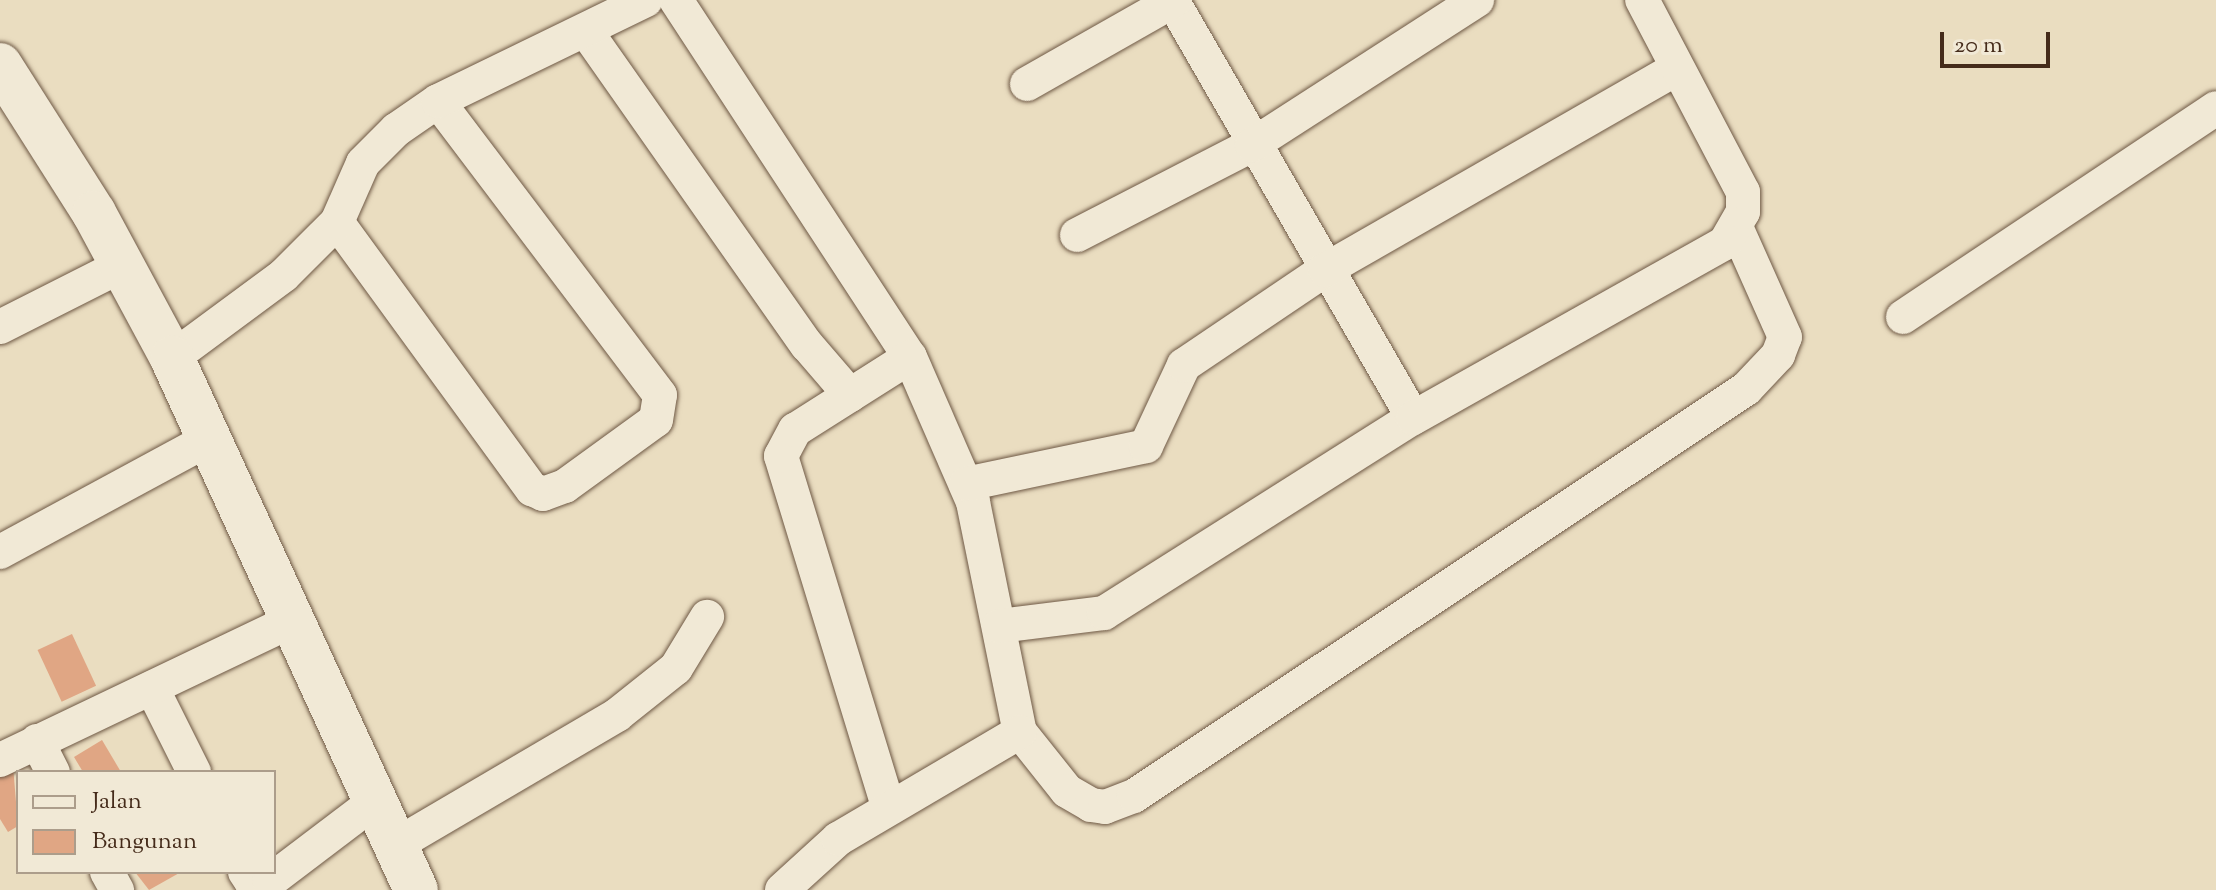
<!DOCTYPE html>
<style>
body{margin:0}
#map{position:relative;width:2216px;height:890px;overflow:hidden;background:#eaddc0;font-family:"Sorts Mill Goudy",serif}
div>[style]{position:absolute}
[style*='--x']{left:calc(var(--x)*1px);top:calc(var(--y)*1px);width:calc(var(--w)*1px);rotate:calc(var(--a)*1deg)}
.building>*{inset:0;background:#e0a684;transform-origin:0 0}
.roads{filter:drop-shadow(0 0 2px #6e5844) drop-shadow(0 0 2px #6e5844)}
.street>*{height:34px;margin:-17px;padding:0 17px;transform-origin:17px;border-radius:17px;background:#f1e9d6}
.secondary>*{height:44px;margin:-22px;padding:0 22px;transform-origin:22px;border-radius:22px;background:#f1e9d6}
span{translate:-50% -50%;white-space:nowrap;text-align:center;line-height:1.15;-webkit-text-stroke:8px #f1e9d6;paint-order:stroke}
.legend{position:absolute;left:16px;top:770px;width:260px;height:104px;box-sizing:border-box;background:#f1e9d6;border:2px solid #ac9d8b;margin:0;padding:10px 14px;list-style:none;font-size:24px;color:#452b1a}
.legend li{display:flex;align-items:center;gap:16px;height:40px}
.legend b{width:40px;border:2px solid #ac9d8b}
.scale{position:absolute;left:1940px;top:32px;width:110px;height:36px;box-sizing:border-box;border:4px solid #452b1a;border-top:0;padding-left:10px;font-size:24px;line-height:28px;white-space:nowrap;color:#452b1a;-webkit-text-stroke:6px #f1e9d6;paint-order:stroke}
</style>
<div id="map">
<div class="building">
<div style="left:72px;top:634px;width:57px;height:38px;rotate:65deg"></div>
<div style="clip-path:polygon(102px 740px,121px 772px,83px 772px,74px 757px)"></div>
<div style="clip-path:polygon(13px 766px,18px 826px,8px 832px,0 819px,0 774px)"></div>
<div style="clip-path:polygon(135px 872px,181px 872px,149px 890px)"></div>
</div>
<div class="roads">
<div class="street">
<div style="--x:676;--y:0;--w:427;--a:56.8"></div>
<div style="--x:910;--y:357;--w:158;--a:66.5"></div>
<div style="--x:973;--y:502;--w:235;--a:78.5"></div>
<div style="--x:1020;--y:732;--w:75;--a:51.5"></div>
<div style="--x:1067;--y:791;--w:28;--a:30"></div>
<div style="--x:1091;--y:805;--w:14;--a:8"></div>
<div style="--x:1105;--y:807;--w:31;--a:-21"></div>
<div style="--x:1134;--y:796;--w:735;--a:-33.63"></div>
<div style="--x:1746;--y:389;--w:47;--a:-46.7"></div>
<div style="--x:1778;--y:355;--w:19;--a:-69"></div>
<div style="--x:1785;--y:337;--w:120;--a:-114"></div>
<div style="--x:1172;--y:0;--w:482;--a:60"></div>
<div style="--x:586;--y:31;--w:384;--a:54.9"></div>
<div style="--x:807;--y:345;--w:66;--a:49.3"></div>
<div style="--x:1027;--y:84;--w:170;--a:-29.6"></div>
<div style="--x:337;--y:222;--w:331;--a:53.9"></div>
<div style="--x:532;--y:489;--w:12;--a:24"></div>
<div style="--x:543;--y:494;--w:23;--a:-20"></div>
<div style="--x:565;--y:486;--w:112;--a:-36"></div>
<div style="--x:656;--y:420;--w:25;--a:-81"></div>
<div style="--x:660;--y:395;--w:368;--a:-127.1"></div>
<div style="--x:1077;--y:235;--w:197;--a:-27.2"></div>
<div style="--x:1252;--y:145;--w:268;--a:-32.8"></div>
<div style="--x:1903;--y:317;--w:376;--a:-33.7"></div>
<div style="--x:0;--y:327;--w:138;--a:-26.8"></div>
<div style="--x:172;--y:358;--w:139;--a:-36.5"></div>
<div style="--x:284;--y:275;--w:75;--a:-45"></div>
<div style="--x:337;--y:222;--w:64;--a:-66.2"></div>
<div style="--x:363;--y:163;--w:47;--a:-45"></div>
<div style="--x:396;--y:130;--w:51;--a:-34.6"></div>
<div style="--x:438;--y:101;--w:231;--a:-25.9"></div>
<div style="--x:966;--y:484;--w:184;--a:-11.9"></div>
<div style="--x:1146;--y:446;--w:89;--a:-64.9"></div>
<div style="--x:1184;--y:365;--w:170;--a:-34"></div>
<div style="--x:1325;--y:270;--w:404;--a:-29.8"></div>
<div style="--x:0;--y:552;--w:238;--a:-28.4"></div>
<div style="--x:999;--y:626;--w:106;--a:-7.1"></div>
<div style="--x:1104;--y:613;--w:365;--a:-32.3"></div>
<div style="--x:1413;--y:418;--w:358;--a:-29.3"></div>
<div style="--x:1725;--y:243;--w:36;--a:-60"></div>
<div style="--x:1743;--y:212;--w:20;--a:-90"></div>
<div style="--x:1743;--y:192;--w:217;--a:-117.7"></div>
<div style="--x:152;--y:688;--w:94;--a:63.4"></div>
<div style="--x:37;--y:741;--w:35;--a:63"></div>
<div style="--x:0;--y:760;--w:323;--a:-25.5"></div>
<div style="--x:888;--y:806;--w:366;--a:-107"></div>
<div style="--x:781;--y:456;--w:30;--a:-62"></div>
<div style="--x:795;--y:430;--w:136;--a:-32.4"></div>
<div style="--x:399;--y:843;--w:253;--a:-30.4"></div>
<div style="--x:617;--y:715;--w:75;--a:-38.5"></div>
<div style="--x:676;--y:668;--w:60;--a:-58.7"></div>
<div style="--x:107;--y:872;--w:21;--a:61"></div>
<div style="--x:245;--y:872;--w:11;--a:56"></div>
<div style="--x:251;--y:881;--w:19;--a:0"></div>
<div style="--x:270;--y:881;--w:136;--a:-37.2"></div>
<div style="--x:782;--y:890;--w:76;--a:-42.3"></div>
<div style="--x:838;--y:839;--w:211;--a:-30.5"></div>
</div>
<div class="secondary">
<div style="--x:0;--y:65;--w:175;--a:57.6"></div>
<div style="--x:94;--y:213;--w:165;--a:61.7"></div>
<div style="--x:172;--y:358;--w:585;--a:65.36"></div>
</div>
</div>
<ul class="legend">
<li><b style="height:10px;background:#f1e9d6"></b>Jalan</li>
<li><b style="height:22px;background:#e0a684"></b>Bangunan</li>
</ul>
<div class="scale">20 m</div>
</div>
